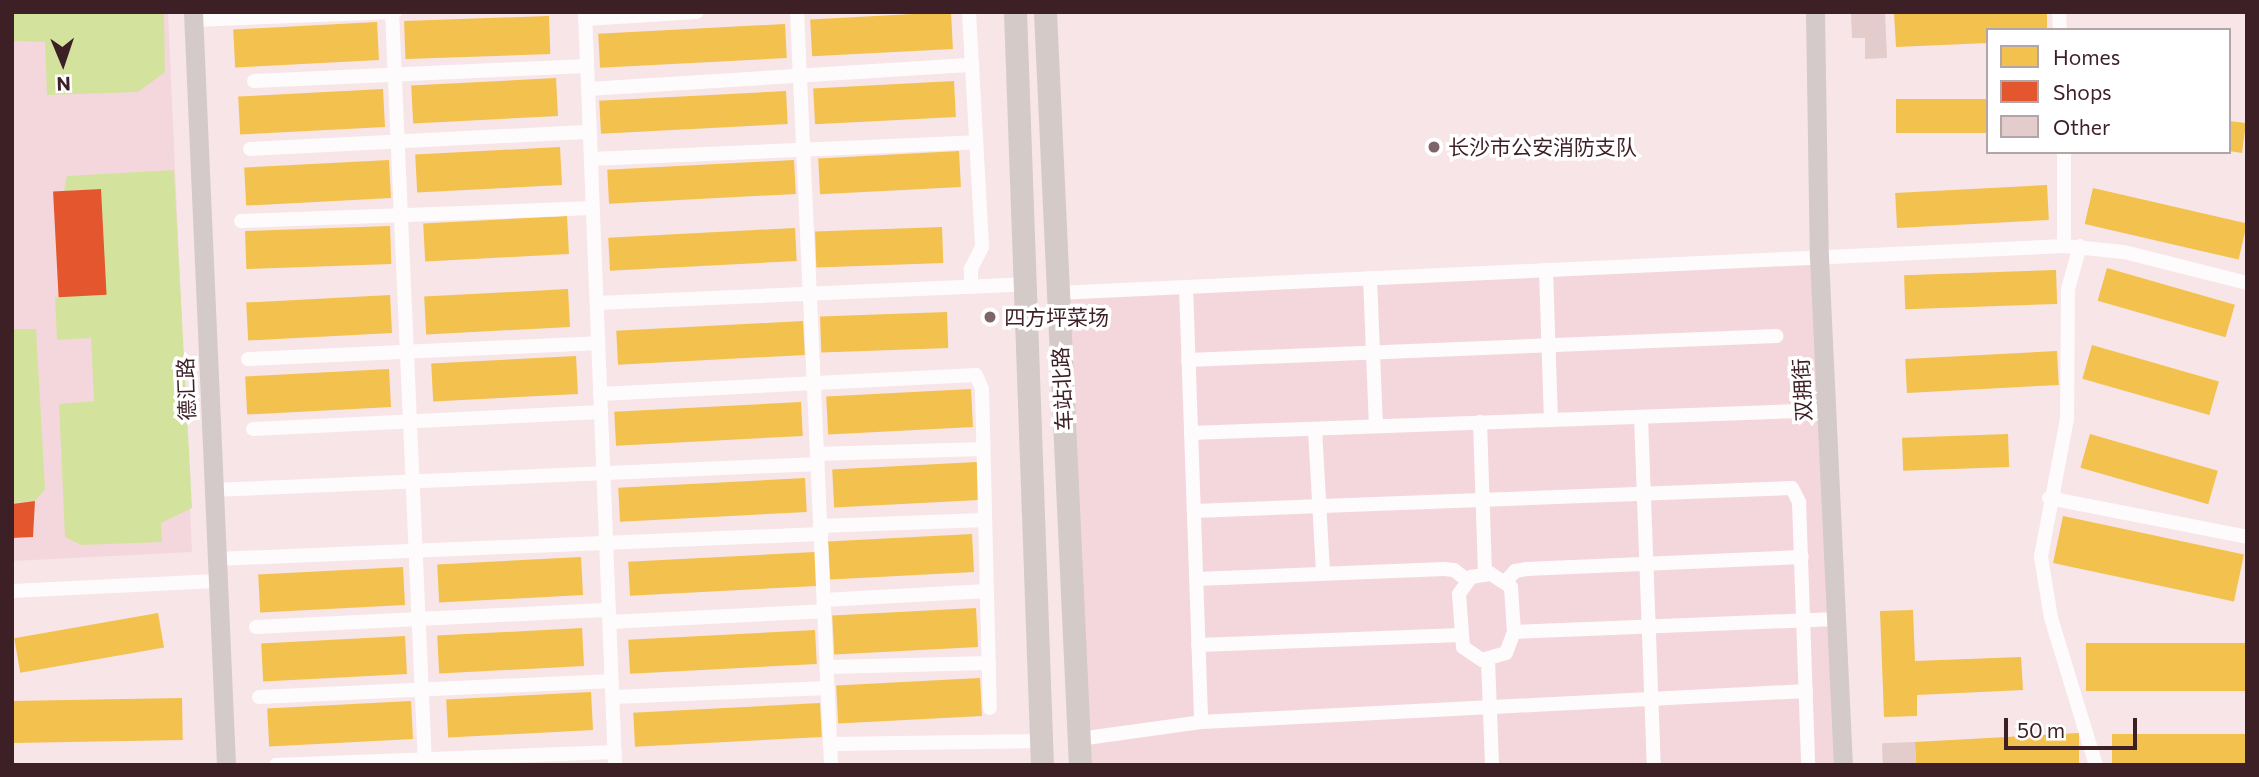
<!DOCTYPE html>
<meta charset="utf-8">
<style>
body{margin:0}
#map{position:relative;width:2259px;height:777px;overflow:hidden;background:#f7e5e8;font-family:Commissioner,"Noto Sans SC",sans-serif}
div>[style]{position:absolute}
[style*='--x']{left:calc(var(--x)*1px);top:calc(var(--y)*1px);width:calc(var(--w)*1px);rotate:calc(var(--a)*1deg)}
.built>*{inset:0;background:#f4d7dc;transform-origin:0 0}
.green>*{inset:0;background:#d3e39e}
.homes>*{inset:0;background:#f2c14e;transform-origin:0 0}
.shops>*{inset:0;background:#e4572e;transform-origin:0 0}
.building>*{inset:0;background:#e3cccb;transform-origin:0 0}
.street>*{height:14px;margin:-7px;padding:0 7px;transform-origin:7px;border-radius:7px;background:#fefbfc}
.secondary>*{height:19px;margin:-9.5px;padding:0 9.5px;transform-origin:9.5px;border-radius:9.5px;background:#d3cac9}
.primary>*{height:23px;margin:-11.5px;padding:0 11.5px;transform-origin:11.5px;border-radius:11.5px;background:#d4cac7}
.dots>*{width:19px;height:19px;translate:-50% -50%;box-sizing:border-box;border:4px solid #fff;border-radius:50%}
span{translate:-50% -50%;white-space:nowrap;text-align:center;line-height:1.15;-webkit-text-stroke:7px #fff;paint-order:stroke}
.poi-label{font-size:21px;color:#3d1f26}
.left{translate:0 -50%;text-align:left}
.street-label{font-size:21px;color:#3d1f26}
.frame{position:absolute;inset:0;border:14px solid #3d1f26;pointer-events:none}
.legend{position:absolute;left:1986px;top:28px;width:245px;height:126px;box-sizing:border-box;background:#fff;border:2px solid #b1a5a8;margin:0;padding:9px 12px;list-style:none;font-size:21px;color:#3d1f26}
.legend li{display:flex;align-items:center;gap:14px;height:35px}
.legend b{width:35px;border:2px solid #b1a5a8}
.north{position:absolute;left:28px;top:28px;width:70px;height:70px;-webkit-text-stroke:5px #fff;paint-order:stroke;rotate:178deg;font-size:19px;font-weight:700;line-height:28px;text-align:center;color:#3d1f26}
.north::after{content:'';display:block;margin:auto;width:24px;height:32px;background:#3d1f26;clip-path:polygon(50% 0,100% 100%,50% 72%,0 100%)}
.scale{position:absolute;left:2004px;top:718px;width:133px;height:32px;box-sizing:border-box;border:4px solid #3d1f26;border-top:0;padding-left:9px;font-size:21px;line-height:24px;white-space:nowrap;color:#3d1f26;-webkit-text-stroke:5px #fff;paint-order:stroke}
</style>
<div id="map">
<div class="built">
<div style="clip-path:polygon(12px 12px,168px 12px,192px 552px,12px 561px)"></div>
<div style="left:1819px;top:257px;width:509px;height:763px;rotate:87deg"></div>
</div>
<div class="green">
<div style="clip-path:polygon(12px 12px,164px 12px,165px 72px,138px 92px,47px 95px,45px 42px,14px 41px)"></div>
<div style="clip-path:polygon(174px 170px,192px 508px,161px 523px,162px 542px,81px 545px,65px 537px,59px 404px,94px 401px,91px 338px,57px 340px,55px 297px,59px 298px,100px 189px,64px 191px,67px 176px)"></div>
<div style="clip-path:polygon(12px 329px,36px 329px,45px 489px,35px 501px,12px 503px)"></div>
</div>
<div class="homes">
<div style="left:951px;top:12px;width:37px;height:141px;rotate:87deg"></div>
<div style="clip-path:polygon(1913px 12px,2047px 12px,2047px 30px,1988px 30px,1988px 43px,1896px 47px,1894px 13px)"></div>
<div style="left:549px;top:16px;width:38px;height:145px;rotate:88deg"></div>
<div style="left:377px;top:22px;width:38px;height:144px;rotate:87deg"></div>
<div style="left:785px;top:24px;width:34px;height:187px;rotate:87deg"></div>
<div style="left:556px;top:78px;width:38px;height:145px;rotate:87deg"></div>
<div style="left:954px;top:81px;width:36px;height:141px;rotate:87deg"></div>
<div style="left:383px;top:89px;width:38px;height:145px;rotate:87deg"></div>
<div style="left:786px;top:91px;width:33px;height:187px;rotate:87deg"></div>
<div style="left:1988px;top:99px;width:34px;height:92px;rotate:90deg"></div>
<div style="clip-path:polygon(2229px 121px,2246px 123px,2242px 153px,2229px 151px)"></div>
<div style="left:560px;top:147px;width:38px;height:145px;rotate:87deg"></div>
<div style="left:959px;top:151px;width:36px;height:141px;rotate:87deg"></div>
<div style="left:389px;top:160px;width:38px;height:145px;rotate:87deg"></div>
<div style="left:794px;top:160px;width:34px;height:187px;rotate:87deg"></div>
<div style="left:2047px;top:185px;width:35px;height:152px;rotate:87deg"></div>
<div style="left:2093px;top:188px;width:158px;height:37px;rotate:13deg"></div>
<div style="left:567px;top:216px;width:38px;height:144px;rotate:87deg"></div>
<div style="left:390px;top:226px;width:38px;height:145px;rotate:88deg"></div>
<div style="left:942px;top:227px;width:36px;height:127px;rotate:88deg"></div>
<div style="left:795px;top:228px;width:33px;height:187px;rotate:87deg"></div>
<div style="left:2107px;top:268px;width:133px;height:34px;rotate:16deg"></div>
<div style="left:2056px;top:270px;width:34px;height:152px;rotate:88deg"></div>
<div style="left:568px;top:289px;width:38px;height:144px;rotate:87deg"></div>
<div style="left:390px;top:295px;width:38px;height:144px;rotate:87deg"></div>
<div style="left:947px;top:312px;width:36px;height:127px;rotate:88deg"></div>
<div style="left:803px;top:321px;width:34px;height:187px;rotate:87deg"></div>
<div style="left:2092px;top:345px;width:132px;height:35px;rotate:16deg"></div>
<div style="left:2057px;top:351px;width:34px;height:152px;rotate:87deg"></div>
<div style="left:576px;top:356px;width:38px;height:145px;rotate:87deg"></div>
<div style="left:389px;top:369px;width:38px;height:144px;rotate:87deg"></div>
<div style="left:971px;top:389px;width:38px;height:145px;rotate:87deg"></div>
<div style="left:801px;top:402px;width:34px;height:187px;rotate:87deg"></div>
<div style="left:2008px;top:434px;width:33px;height:106px;rotate:88deg"></div>
<div style="left:2090px;top:434px;width:133px;height:35px;rotate:16deg"></div>
<div style="left:977px;top:462px;width:38px;height:145px;rotate:87deg"></div>
<div style="left:805px;top:478px;width:34px;height:187px;rotate:87deg"></div>
<div style="left:2063px;top:516px;width:185px;height:48px;rotate:12deg"></div>
<div style="left:972px;top:534px;width:38px;height:144px;rotate:87deg"></div>
<div style="left:815px;top:552px;width:34px;height:187px;rotate:87deg"></div>
<div style="left:581px;top:557px;width:38px;height:144px;rotate:87deg"></div>
<div style="left:403px;top:567px;width:38px;height:145px;rotate:87deg"></div>
<div style="left:976px;top:608px;width:39px;height:144px;rotate:87deg"></div>
<div style="clip-path:polygon(1913px 610px,1915px 661px,2021px 657px,2023px 690px,1917px 695px,1917px 716px,1884px 717px,1880px 611px)"></div>
<div style="left:158px;top:613px;width:35px;height:146px;rotate:80deg"></div>
<div style="left:582px;top:628px;width:38px;height:145px;rotate:87deg"></div>
<div style="left:815px;top:630px;width:34px;height:187px;rotate:87deg"></div>
<div style="left:405px;top:636px;width:38px;height:144px;rotate:87deg"></div>
<div style="left:2247px;top:643px;width:48px;height:161px;rotate:90deg"></div>
<div style="left:980px;top:678px;width:38px;height:144px;rotate:87deg"></div>
<div style="left:591px;top:692px;width:38px;height:145px;rotate:87deg"></div>
<div style="left:182px;top:698px;width:42px;height:170px;rotate:89deg"></div>
<div style="left:411px;top:701px;width:38px;height:144px;rotate:87deg"></div>
<div style="left:820px;top:703px;width:34px;height:187px;rotate:87deg"></div>
<div style="clip-path:polygon(2079px 733px,2079px 765px,1916px 765px,1915px 742px)"></div>
<div style="left:2247px;top:734px;width:31px;height:135px;rotate:90deg"></div>
</div>
<div class="shops">
<div style="left:101px;top:189px;width:106px;height:48px;rotate:87deg"></div>
<div style="clip-path:polygon(35px 501px,33px 537px,12px 538px,12px 504px)"></div>
</div>
<div class="building">
<div style="clip-path:polygon(1851px 12px,1885px 12px,1887px 58px,1865px 59px,1865px 38px,1852px 38px)"></div>
<div style="left:1915px;top:742px;width:23px;height:33px;rotate:88deg"></div>
</div>
<div class="street">
<div style="--x:392;--y:12;--w:754;--a:87.49"></div>
<div style="--x:585;--y:12;--w:754;--a:87.72"></div>
<div style="--x:797;--y:12;--w:754;--a:87.41"></div>
<div style="--x:969;--y:12;--w:235;--a:86.8"></div>
<div style="--x:982;--y:247;--w:25;--a:117"></div>
<div style="--x:971;--y:269;--w:18;--a:90"></div>
<div style="--x:2059;--y:12;--w:18;--a:87"></div>
<div style="--x:585;--y:19;--w:112;--a:-3.6"></div>
<div style="--x:194;--y:20;--w:201;--a:-2.3"></div>
<div style="--x:254;--y:81;--w:333;--a:-2.6"></div>
<div style="--x:588;--y:89;--w:385;--a:-3.6"></div>
<div style="--x:250;--y:149;--w:340;--a:-2.9"></div>
<div style="--x:2064;--y:152;--w:94;--a:90"></div>
<div style="--x:591;--y:159;--w:385;--a:-2.5"></div>
<div style="--x:241;--y:221;--w:352;--a:-2.1"></div>
<div style="--x:2080;--y:246;--w:45;--a:105.6"></div>
<div style="--x:2068;--y:289;--w:130;--a:90.4"></div>
<div style="--x:2067;--y:419;--w:140;--a:100.7"></div>
<div style="--x:2041;--y:557;--w:62;--a:80.7"></div>
<div style="--x:2051;--y:618;--w:154;--a:73"></div>
<div style="--x:1546;--y:270;--w:150;--a:88.1"></div>
<div style="--x:1370;--y:278;--w:148;--a:87.7"></div>
<div style="--x:1186;--y:287;--w:435;--a:88"></div>
<div style="--x:1057;--y:293;--w:1008;--a:-2.67"></div>
<div style="--x:2064;--y:246;--w:60;--a:5.7"></div>
<div style="--x:2124;--y:252;--w:127;--a:14.1"></div>
<div style="--x:597;--y:303;--w:428;--a:-2.5"></div>
<div style="--x:248;--y:359;--w:350;--a:-2.6"></div>
<div style="--x:1188;--y:360;--w:589;--a:-2.33"></div>
<div style="--x:600;--y:394;--w:376;--a:-2.9"></div>
<div style="--x:976;--y:375;--w:15;--a:67"></div>
<div style="--x:982;--y:389;--w:319;--a:88.6"></div>
<div style="--x:1641;--y:417;--w:348;--a:87.9"></div>
<div style="--x:1480;--y:422;--w:153;--a:88.1"></div>
<div style="--x:253;--y:429;--w:348;--a:-2.8"></div>
<div style="--x:1315;--y:429;--w:145;--a:86.8"></div>
<div style="--x:1191;--y:433;--w:635;--a:-2.07"></div>
<div style="--x:817;--y:454;--w:166;--a:-1.7"></div>
<div style="--x:213;--y:490;--w:605;--a:-2.46"></div>
<div style="--x:2049;--y:498;--w:202;--a:11.1"></div>
<div style="--x:1194;--y:511;--w:598;--a:-2.2"></div>
<div style="--x:1792;--y:488;--w:16;--a:63"></div>
<div style="--x:1799;--y:502;--w:263;--a:88"></div>
<div style="--x:820;--y:526;--w:165;--a:-2.1"></div>
<div style="--x:216;--y:559;--w:606;--a:-2.37"></div>
<div style="--x:1491;--y:574;--w:24;--a:33"></div>
<div style="--x:1511;--y:587;--w:45;--a:86.2"></div>
<div style="--x:1514;--y:632;--w:22;--a:111"></div>
<div style="--x:1506;--y:653;--w:25;--a:164"></div>
<div style="--x:1482;--y:660;--w:23;--a:-146"></div>
<div style="--x:1463;--y:647;--w:53;--a:-94.3"></div>
<div style="--x:1459;--y:594;--w:21;--a:-55"></div>
<div style="--x:1471;--y:577;--w:20;--a:-9"></div>
<div style="--x:1196;--y:579;--w:248;--a:-2.3"></div>
<div style="--x:1444;--y:569;--w:10;--a:6"></div>
<div style="--x:1454;--y:570;--w:16;--a:38"></div>
<div style="--x:1507;--y:580;--w:12;--a:-48"></div>
<div style="--x:1515;--y:571;--w:11;--a:-10"></div>
<div style="--x:1526;--y:569;--w:276;--a:-2.5"></div>
<div style="--x:12;--y:591;--w:205;--a:-2.8"></div>
<div style="--x:824;--y:600;--w:163;--a:-3.2"></div>
<div style="--x:610;--y:622;--w:214;--a:-2.9"></div>
<div style="--x:256;--y:627;--w:353;--a:-2.8"></div>
<div style="--x:1514;--y:632;--w:322;--a:-2.3"></div>
<div style="--x:1198;--y:645;--w:263;--a:-2.2"></div>
<div style="--x:1488;--y:660;--w:105;--a:87.8"></div>
<div style="--x:827;--y:667;--w:162;--a:-1.4"></div>
<div style="--x:259;--y:697;--w:353;--a:-2.6"></div>
<div style="--x:613;--y:697;--w:215;--a:-2.4"></div>
<div style="--x:1079;--y:739;--w:123;--a:-7.9"></div>
<div style="--x:1201;--y:722;--w:606;--a:-2.93"></div>
<div style="--x:830;--y:744;--w:210;--a:-0.8"></div>
<div style="--x:276;--y:765;--w:339;--a:-2.2"></div>
</div>
<div class="secondary">
<div style="--x:193;--y:12;--w:754;--a:87.49"></div>
<div style="--x:1815;--y:12;--w:245;--a:89.1"></div>
<div style="--x:1819;--y:257;--w:509;--a:87.3"></div>
</div>
<div class="primary">
<div style="--x:1015;--y:12;--w:753;--a:87.95"></div>
<div style="--x:1045;--y:12;--w:754;--a:87.34"></div>
</div>
<div class="dots">
<div style="left:1434px;top:147px;background:#7e646a"></div>
<div style="left:990px;top:317px;background:#7e646a"></div>
</div>
<div class="poi-label">
<span class="left" style="left:1448px;top:147px">长沙市公安消防支队</span>
<span class="left" style="left:1004px;top:317px">四方坪菜场</span>
</div>
<div class="street-label">
<span style="left:186px;top:389px;rotate:-92deg">德汇路</span>
<span style="left:1062px;top:389px;rotate:-93deg">车站北路</span>
<span style="left:1802px;top:390px;rotate:-93deg">双拥街</span>
</div>
<div class="frame"></div>
<ul class="legend">
<li><b style="height:19px;background:#f2c14e"></b>Homes</li>
<li><b style="height:19px;background:#e4572e"></b>Shops</li>
<li><b style="height:19px;background:#e3cccb"></b>Other</li>
</ul>
<div class="north">N</div>
<div class="scale">50 m</div>
</div>
